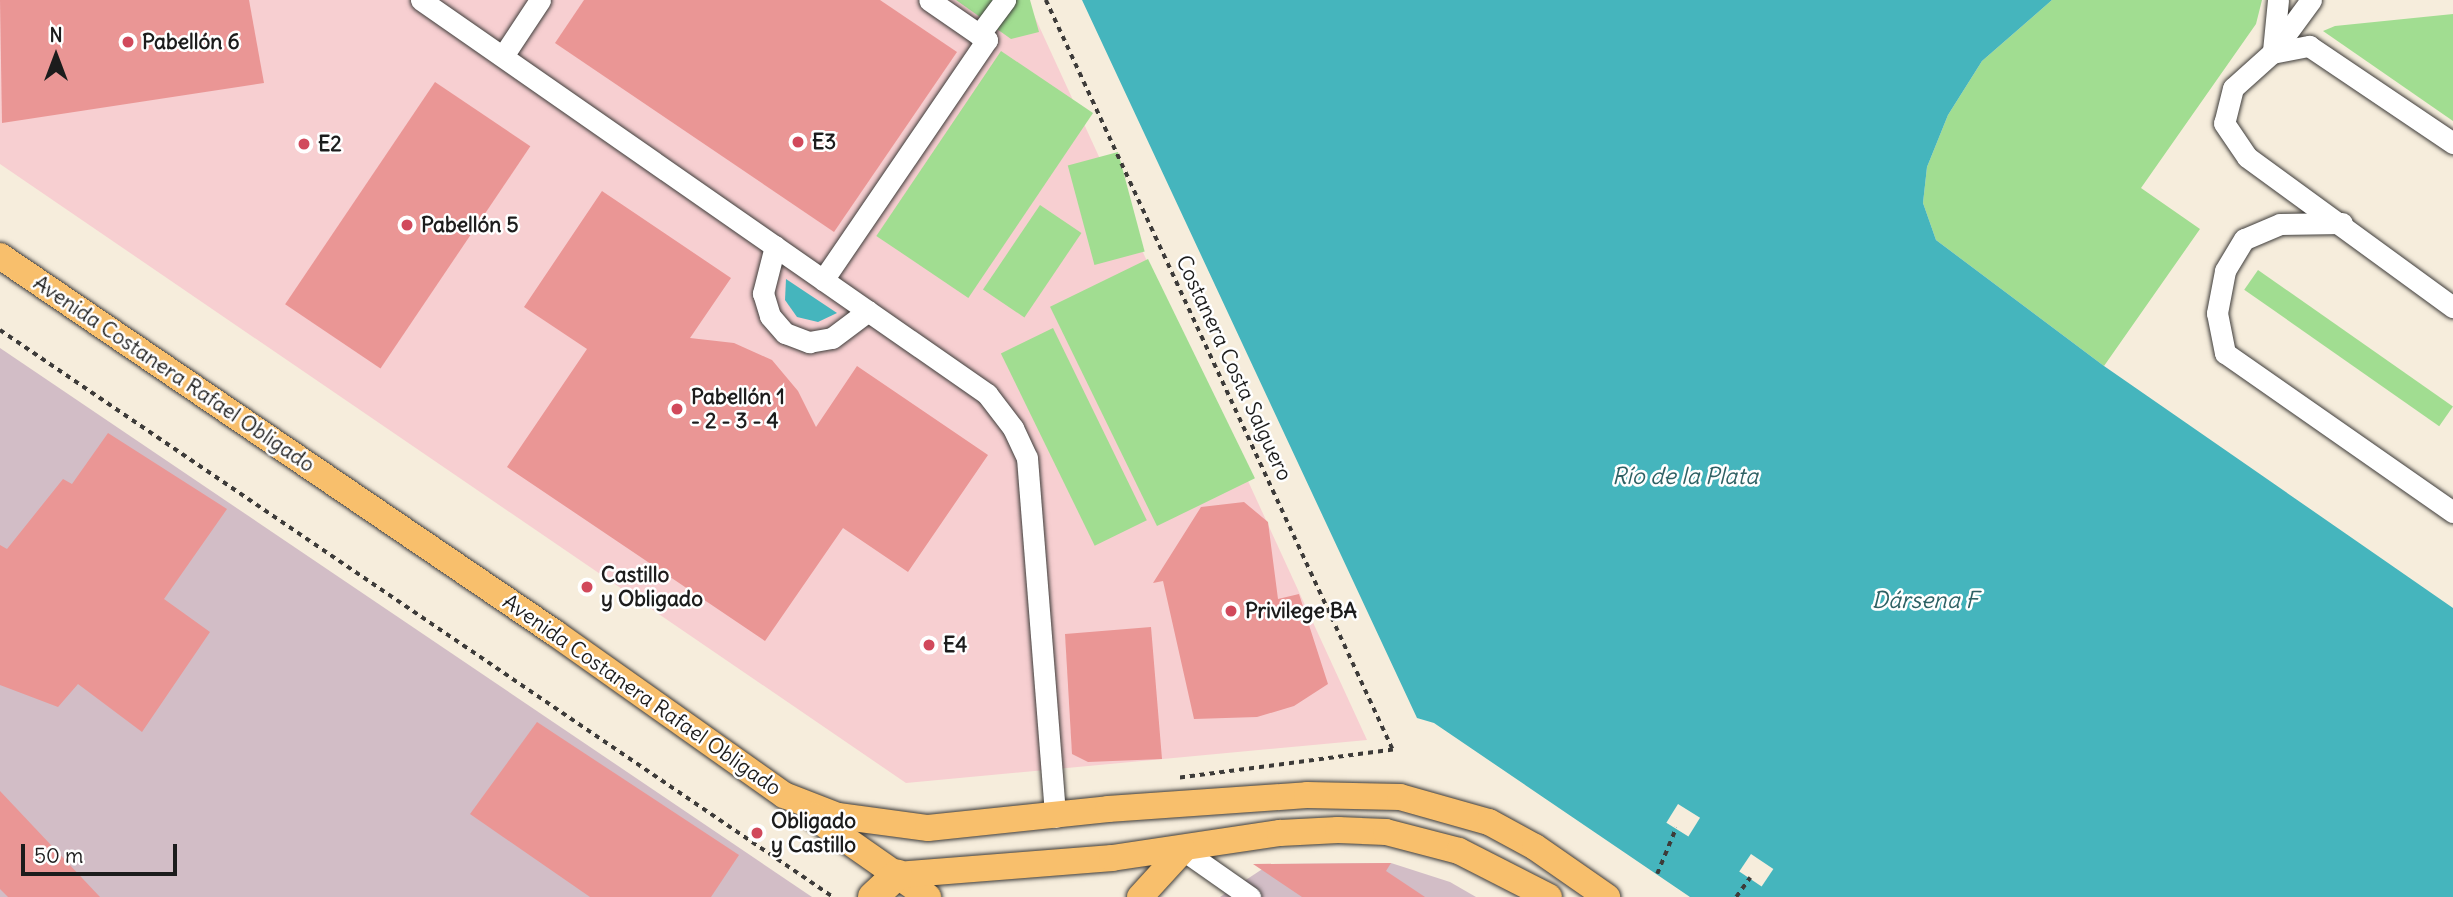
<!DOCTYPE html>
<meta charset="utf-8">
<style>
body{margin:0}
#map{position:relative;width:2453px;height:897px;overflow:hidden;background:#f6eddc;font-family:Delius,sans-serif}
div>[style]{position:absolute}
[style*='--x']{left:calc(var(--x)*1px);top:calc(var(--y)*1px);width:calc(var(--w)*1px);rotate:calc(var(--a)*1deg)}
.built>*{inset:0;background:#f7cfd1}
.industrial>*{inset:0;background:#d2bdc6}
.green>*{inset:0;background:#a1dd91;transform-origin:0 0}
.water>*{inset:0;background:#45b5bd}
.pier>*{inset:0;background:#f6eddc;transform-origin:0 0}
.building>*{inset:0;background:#ea9695;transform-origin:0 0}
.path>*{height:3.5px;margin-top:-1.75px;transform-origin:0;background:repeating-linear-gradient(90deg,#3d3b39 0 5px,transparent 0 10px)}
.roads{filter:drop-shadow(0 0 2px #3d3b39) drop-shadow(0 0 2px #3d3b39)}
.minor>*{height:21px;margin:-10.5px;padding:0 10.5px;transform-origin:10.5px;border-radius:10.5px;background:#fff}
.major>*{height:26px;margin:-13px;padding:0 13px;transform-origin:13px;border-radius:13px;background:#f8bf6c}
.highway>*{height:30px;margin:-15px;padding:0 15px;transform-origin:15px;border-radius:15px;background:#f8bf6c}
.dots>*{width:19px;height:19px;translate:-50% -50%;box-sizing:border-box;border:4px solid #fff;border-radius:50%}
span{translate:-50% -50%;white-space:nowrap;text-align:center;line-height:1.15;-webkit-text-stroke:5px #fff;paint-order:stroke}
.poi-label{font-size:21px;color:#1c1c1c;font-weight:700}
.left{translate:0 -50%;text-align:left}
.street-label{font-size:21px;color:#1c1c1c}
.water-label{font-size:23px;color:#2e6164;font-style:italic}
.north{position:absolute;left:21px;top:21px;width:70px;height:70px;-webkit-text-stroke:5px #fff;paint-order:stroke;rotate:0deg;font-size:19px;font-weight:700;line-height:28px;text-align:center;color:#1c1c1c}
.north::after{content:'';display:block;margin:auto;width:24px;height:32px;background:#1c1c1c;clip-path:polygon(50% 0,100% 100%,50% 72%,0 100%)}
.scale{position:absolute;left:21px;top:844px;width:156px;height:32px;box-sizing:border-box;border:4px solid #1c1c1c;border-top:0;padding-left:9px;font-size:21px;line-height:24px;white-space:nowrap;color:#1c1c1c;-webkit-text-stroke:5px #fff;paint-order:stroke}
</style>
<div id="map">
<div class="built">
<div style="clip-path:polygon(0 0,1027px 0,1367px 740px,906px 783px,0 164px)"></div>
</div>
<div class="industrial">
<div style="clip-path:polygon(0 348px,812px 897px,0 897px)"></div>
<div style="clip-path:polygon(1391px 863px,1450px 882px,1476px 897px,1220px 897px,1270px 864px)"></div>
</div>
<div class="green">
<div style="clip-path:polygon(956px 0,1030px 0,1039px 32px,1011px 39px)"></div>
<div style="clip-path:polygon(2052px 0,2262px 0,2256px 24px,2141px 188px,2200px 229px,2104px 366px,1936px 240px,1923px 203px,1927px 167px,1948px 115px,1982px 61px)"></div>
<div style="clip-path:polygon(2453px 14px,2453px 121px,2323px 31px,2335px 26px)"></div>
<div style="left:1001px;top:51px;width:111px;height:223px;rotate:34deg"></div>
<div style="left:1118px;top:152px;width:103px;height:52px;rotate:75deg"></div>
<div style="left:1040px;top:205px;width:50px;height:102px;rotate:34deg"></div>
<div style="left:1148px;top:259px;width:244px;height:109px;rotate:64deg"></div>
<div style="left:2258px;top:270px;width:238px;height:24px;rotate:35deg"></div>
<div style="left:1053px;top:328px;width:214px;height:58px;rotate:64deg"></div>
</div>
<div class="water">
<div style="clip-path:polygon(1082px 0,2052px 0,1982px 61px,1948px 115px,1927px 167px,1923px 203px,1936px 240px,2104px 366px,2453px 608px,2453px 897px,1690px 897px,1434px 723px,1417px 718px)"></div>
<div style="clip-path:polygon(786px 279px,837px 313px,818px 322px,797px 317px,785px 300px)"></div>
</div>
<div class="pier">
<div style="left:1678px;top:804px;width:26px;height:22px;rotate:32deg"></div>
<div style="left:1751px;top:854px;width:27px;height:21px;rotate:34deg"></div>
</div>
<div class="building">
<div style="clip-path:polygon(0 0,249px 0,264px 83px,2px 123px)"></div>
<div style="clip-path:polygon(584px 0,880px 0,957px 52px,834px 232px,555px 43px)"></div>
<div style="left:435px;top:82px;width:115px;height:268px;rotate:34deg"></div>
<div style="clip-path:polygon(602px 191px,731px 278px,690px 338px,734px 343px,772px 360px,798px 391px,816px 427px,857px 366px,988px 455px,908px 572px,843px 528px,765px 641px,507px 467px,587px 349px,524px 307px)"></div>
<div style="clip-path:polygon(108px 433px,227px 509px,164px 599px,210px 632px,142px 732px,78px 684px,58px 707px,0 685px,0 545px,7px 549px,63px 479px,72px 484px)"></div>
<div style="clip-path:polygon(1244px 502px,1268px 522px,1278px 599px,1299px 594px,1328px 684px,1294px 706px,1257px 717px,1194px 719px,1163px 581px,1153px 583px,1201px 507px)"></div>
<div style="clip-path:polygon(1151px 627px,1162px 759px,1088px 762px,1072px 754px,1065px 634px)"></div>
<div style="clip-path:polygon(537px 722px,739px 855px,711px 897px,590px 897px,470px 814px)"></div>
<div style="clip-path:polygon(0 791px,100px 897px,8px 897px,0 889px)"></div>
<div style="clip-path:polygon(1391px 863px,1386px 871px,1425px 897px,1302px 897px,1253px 864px)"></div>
</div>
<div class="path">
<div style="--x:1046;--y:0;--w:826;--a:65.17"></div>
<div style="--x:1393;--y:750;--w:215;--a:172.5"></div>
<div style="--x:0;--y:330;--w:1008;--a:34.24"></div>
<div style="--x:1657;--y:874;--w:50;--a:-67.6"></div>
<div style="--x:1736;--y:897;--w:24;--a:-54"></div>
</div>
<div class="roads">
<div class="minor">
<div style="--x:421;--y:0;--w:690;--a:34.84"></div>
<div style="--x:987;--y:394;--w:43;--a:52.6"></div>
<div style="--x:1013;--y:428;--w:33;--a:65"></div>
<div style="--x:1027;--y:458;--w:360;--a:85.5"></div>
<div style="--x:2311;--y:0;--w:66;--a:126.3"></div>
<div style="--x:2272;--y:53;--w:52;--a:138.1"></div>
<div style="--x:2233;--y:88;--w:36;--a:104"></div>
<div style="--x:2224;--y:123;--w:41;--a:55.9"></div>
<div style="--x:2247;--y:157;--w:255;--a:36.1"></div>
<div style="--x:979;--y:35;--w:44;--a:-53.4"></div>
<div style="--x:2273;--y:51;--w:51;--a:-84.4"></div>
<div style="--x:2272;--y:53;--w:38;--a:-11"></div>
<div style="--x:2309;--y:46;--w:174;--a:34"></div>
<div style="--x:503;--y:56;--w:67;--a:-56.5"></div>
<div style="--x:2342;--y:223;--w:62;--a:179.1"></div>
<div style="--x:2280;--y:224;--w:39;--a:157"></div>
<div style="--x:2244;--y:239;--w:37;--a:121"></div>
<div style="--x:2225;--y:271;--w:43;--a:100.8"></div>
<div style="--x:2217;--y:313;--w:41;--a:78.7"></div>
<div style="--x:2225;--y:353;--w:278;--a:34.9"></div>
<div style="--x:775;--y:246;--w:49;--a:104.3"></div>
<div style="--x:763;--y:293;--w:24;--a:73"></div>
<div style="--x:770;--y:316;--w:23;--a:49"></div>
<div style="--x:785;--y:333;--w:26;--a:21"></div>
<div style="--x:809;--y:342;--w:23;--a:-10"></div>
<div style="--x:832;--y:338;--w:45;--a:-36.9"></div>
<div style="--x:823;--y:280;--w:291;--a:-55.7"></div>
<div style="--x:987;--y:40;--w:70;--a:-145.4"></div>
<div style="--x:1183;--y:850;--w:82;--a:35"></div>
</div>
<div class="major">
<div style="--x:0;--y:256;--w:671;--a:34.19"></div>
<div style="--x:555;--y:633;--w:281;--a:35.3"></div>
<div style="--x:784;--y:795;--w:58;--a:21.3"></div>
<div style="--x:838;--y:816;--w:91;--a:7.6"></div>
<div style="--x:928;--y:828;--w:181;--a:-6"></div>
<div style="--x:1108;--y:809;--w:199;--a:-4"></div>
<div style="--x:1307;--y:795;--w:93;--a:1.2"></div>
<div style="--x:1400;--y:797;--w:92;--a:15.7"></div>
<div style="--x:1489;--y:822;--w:52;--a:28.5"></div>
<div style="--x:1535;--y:847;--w:88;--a:34.8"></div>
<div style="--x:811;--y:815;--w:143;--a:35"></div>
<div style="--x:897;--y:875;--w:216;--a:-4.5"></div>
<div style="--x:1112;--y:858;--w:170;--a:-8.5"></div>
<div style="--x:1280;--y:833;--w:58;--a:-3"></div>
<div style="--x:1338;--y:830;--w:48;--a:2.4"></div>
<div style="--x:1386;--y:832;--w:75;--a:14.6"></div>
<div style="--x:1459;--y:851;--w:101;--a:27.1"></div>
<div style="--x:1140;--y:897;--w:64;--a:-47.5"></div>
</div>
<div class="highway">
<div style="--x:873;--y:897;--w:33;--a:-43"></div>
</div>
</div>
<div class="dots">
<div style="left:128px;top:42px;background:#d1495b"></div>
<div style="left:798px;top:142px;background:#d1495b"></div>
<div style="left:304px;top:144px;background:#d1495b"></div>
<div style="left:407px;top:225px;background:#d1495b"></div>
<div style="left:677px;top:409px;background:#d1495b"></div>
<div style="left:587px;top:587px;background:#d1495b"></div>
<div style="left:1231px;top:611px;background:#d1495b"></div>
<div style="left:929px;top:645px;background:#d1495b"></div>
<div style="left:757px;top:833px;background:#d1495b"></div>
</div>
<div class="poi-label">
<span class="left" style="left:142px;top:42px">Pabellón 6</span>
<span class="left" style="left:812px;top:142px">E3</span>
<span class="left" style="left:318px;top:144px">E2</span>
<span class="left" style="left:421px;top:225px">Pabellón 5</span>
<span class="left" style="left:691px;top:409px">Pabellón 1<br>- 2 - 3 - 4</span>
<span class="left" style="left:601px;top:587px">Castillo<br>y Obligado</span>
<span class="left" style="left:1245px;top:611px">Privilege BA</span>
<span class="left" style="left:943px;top:645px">E4</span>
<span class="left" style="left:771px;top:833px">Obligado<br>y Castillo</span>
</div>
<div class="street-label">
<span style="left:1234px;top:368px;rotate:65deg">Costanera Costa Salguero</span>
<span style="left:174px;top:374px;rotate:34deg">Avenida Costanera Rafael Obligado</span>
<span style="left:642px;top:695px;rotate:35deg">Avenida Costanera Rafael Obligado</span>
</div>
<div class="water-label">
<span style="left:1685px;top:476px">Río de la Plata</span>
<span style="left:1925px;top:600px">Dársena F</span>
</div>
<div class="north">N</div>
<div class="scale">50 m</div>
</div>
